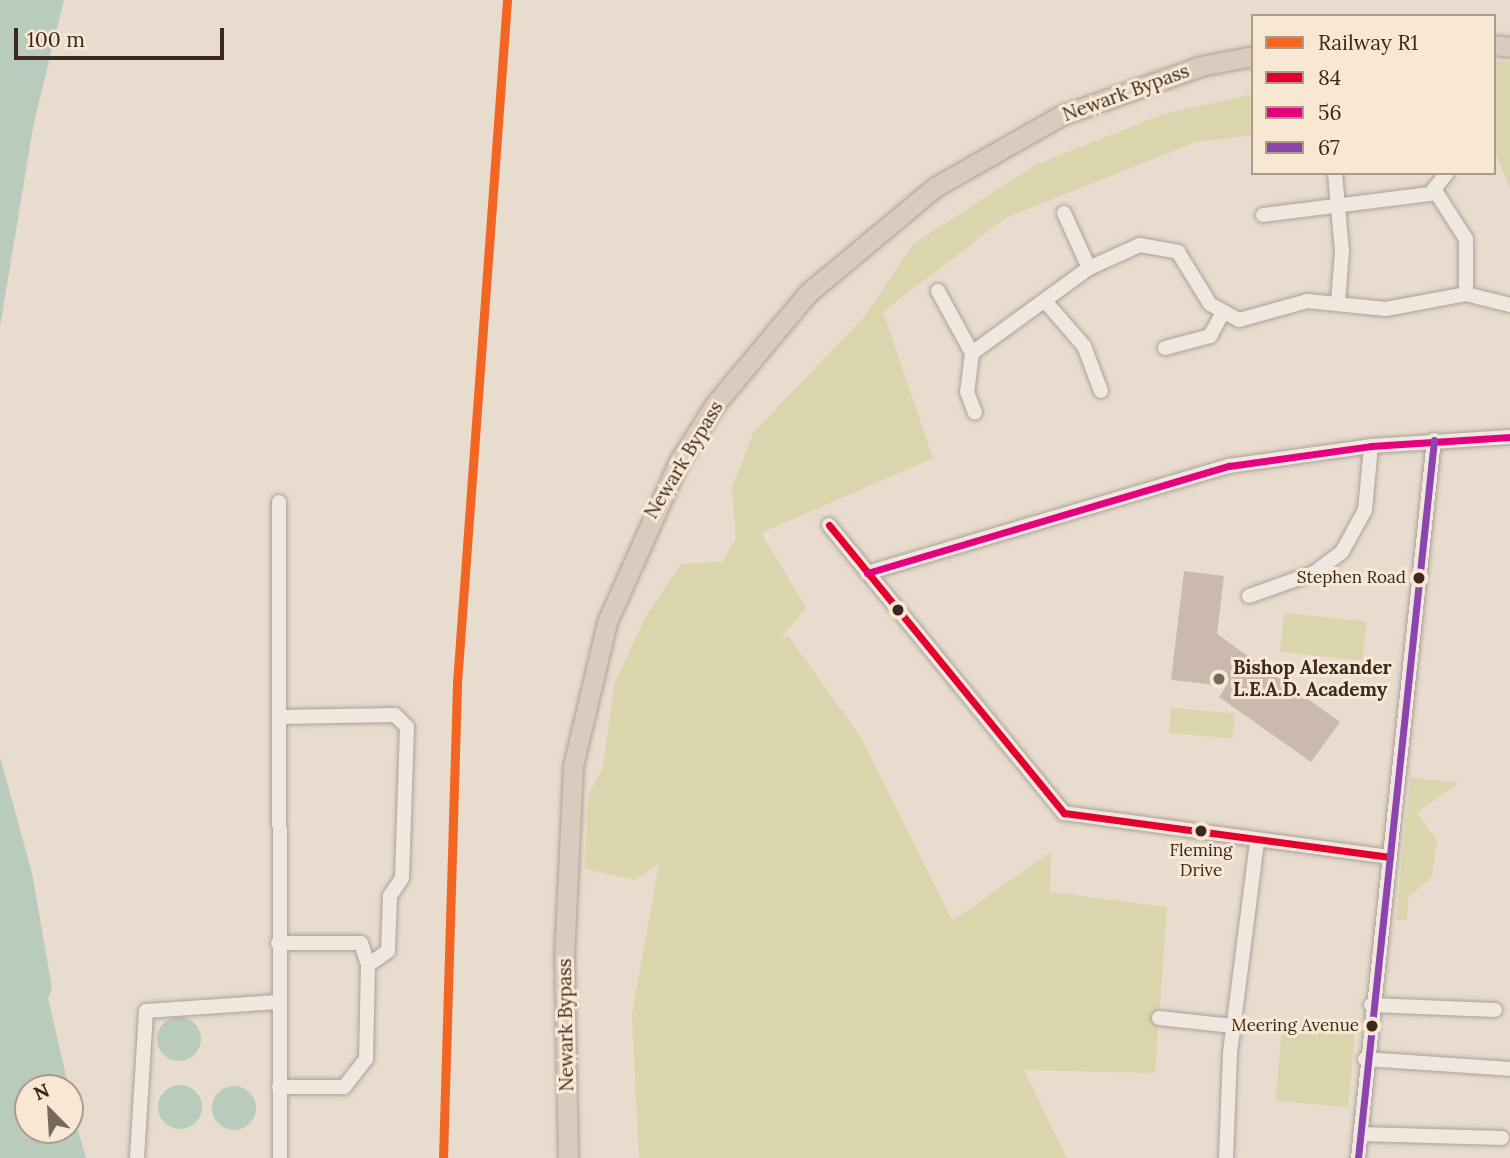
<!DOCTYPE html>
<style>
body{margin:0}
#map{position:relative;width:1510px;height:1158px;overflow:hidden;background:#e7dccd;font-family:Lora,serif}
div>[style]{position:absolute}
[style*='--x']{left:calc(var(--x)*1px);top:calc(var(--y)*1px);width:calc(var(--w)*1px);rotate:calc(var(--a)*1deg)}
.green>*{inset:0;background:#dbd5ae;transform-origin:0 0}
.water>*{inset:0;background:#b9cbbd}
.round{border-radius:50%}
.building>*{inset:0;background:#cbb9ae}
.roads{filter:drop-shadow(0 0 2px #aca197) drop-shadow(0 0 2px #aca197)}
.minor>*{height:14px;margin:-7px;padding:0 7px;transform-origin:7px;border-radius:7px;background:#efe8e0}
.highway>*{height:19px;margin:-9.5px;padding:0 9.5px;transform-origin:9.5px;border-radius:9.5px;background:#dacbbe}
.bus-1>*{height:7px;margin:-3.5px;padding:0 3.5px;transform-origin:3.5px;border-radius:3.5px;background:#e4002b}
.bus-2>*{height:7px;margin:-3.5px;padding:0 3.5px;transform-origin:3.5px;border-radius:3.5px;background:#e5007d}
.bus-3>*{height:7px;margin:-3.5px;padding:0 3.5px;transform-origin:3.5px;border-radius:3.5px;background:#8e44ad}
.rail-1>*{height:9px;margin:-4.5px;padding:0 4.5px;transform-origin:4.5px;border-radius:4.5px;background:#f26522}
.dots>*{width:19px;height:19px;translate:-50% -50%;box-sizing:border-box;border:4px solid #f8e8d3;border-radius:50%}
span{translate:-50% -50%;white-space:nowrap;text-align:center;line-height:1.15;-webkit-text-stroke:6px #f8e8d3;paint-order:stroke}
.bus-label{font-size:17px;color:#3c281d}
.right{translate:-100% -50%;text-align:right}
.street-label{font-size:19px;color:#3c281d}
.poi-label{font-size:19px;color:#3c281d;font-weight:700}
.left{translate:0 -50%;text-align:left}
.legend{position:absolute;left:1251px;top:14px;width:245px;height:161px;box-sizing:border-box;background:#f8e8d3;border:2px solid #ad9b8a;margin:0;padding:9px 12px;list-style:none;font-size:21px;color:#3c281d}
.legend li{display:flex;align-items:center;gap:14px;height:35px}
.legend b{width:35px;border:2px solid #ad9b8a}
.north{position:absolute;left:14px;top:1074px;width:70px;height:70px;box-sizing:border-box;background:#f8e8d3;border:2px solid #ad9b8a;border-radius:50%;rotate:336deg;font-size:19px;font-weight:700;line-height:28px;text-align:center;color:#3c281d}
.north::after{content:'';display:block;margin:auto;width:24px;height:32px;background:#78675b;clip-path:polygon(50% 0,100% 100%,50% 72%,0 100%)}
.scale{position:absolute;left:14px;top:28px;width:210px;height:32px;box-sizing:border-box;border:4px solid #3c281d;border-top:0;padding-left:9px;font-size:21px;line-height:24px;white-space:nowrap;color:#3c281d;-webkit-text-stroke:5px #f8e8d3;paint-order:stroke}
</style>
<div id="map">
<div class="green">
<div style="clip-path:polygon(1494px 61px,1510px 62px,1510px 188px,1494px 150px)"></div>
<div style="clip-path:polygon(1253px 94px,1253px 135px,1196px 142px,1005px 218px,883px 312px,933px 458px,761px 533px,806px 608px,779px 640px,788px 636px,860px 736px,952px 921px,1051px 852px,1050px 892px,1167px 907px,1155px 1073px,1024px 1070px,1067px 1158px,639px 1158px,632px 1014px,659px 864px,634px 880px,585px 869px,588px 796px,603px 767px,614px 684px,646px 616px,681px 564px,722px 562px,736px 539px,732px 488px,753px 433px,865px 316px,913px 244px,1035px 165px,1161px 115px)"></div>
<div style="left:1284px;top:613px;width:83px;height:39px;rotate:6deg"></div>
<div style="left:1171px;top:708px;width:64px;height:25px;rotate:5deg"></div>
<div style="clip-path:polygon(1410px 777px,1458px 783px,1417px 813px,1437px 841px,1432px 876px,1408px 898px,1407px 920px,1396px 920px)"></div>
<div style="left:1282px;top:1027px;width:73px;height:74px;rotate:5deg"></div>
</div>
<div class="water">
<div style="clip-path:polygon(0 0,64px 0,34px 122px,0 327px)"></div>
<div style="clip-path:polygon(0 757px,32px 873px,52px 988px,48px 998px,67px 1080px,64px 1088px,28px 1088px,28px 1130px,70px 1130px,70px 1102px,86px 1158px,0 1158px)"></div>
<div class="round" style="left:157px;top:1017px;width:44px;height:44px"></div>
<div class="round" style="left:158px;top:1085px;width:44px;height:44px"></div>
<div class="round" style="left:212px;top:1086px;width:44px;height:44px"></div>
</div>
<div class="building">
<div style="clip-path:polygon(1184px 571px,1224px 576px,1217px 634px,1340px 722px,1311px 762px,1219px 697px,1226px 686px,1171px 680px)"></div>
</div>
<div class="roads">
<div class="minor">
<div style="--x:1335;--y:173;--w:78;--a:84.9"></div>
<div style="--x:1342;--y:251;--w:51;--a:94.5"></div>
<div style="--x:1447;--y:173;--w:21;--a:129"></div>
<div style="--x:1434;--y:189;--w:59;--a:57.4"></div>
<div style="--x:1466;--y:239;--w:55;--a:90"></div>
<div style="--x:1064;--y:213;--w:60;--a:65.6"></div>
<div style="--x:1263;--y:215;--w:175;--a:-7.2"></div>
<div style="--x:938;--y:291;--w:71;--a:61.3"></div>
<div style="--x:1045;--y:301;--w:60;--a:49.1"></div>
<div style="--x:1084;--y:346;--w:48;--a:69.3"></div>
<div style="--x:1165;--y:348;--w:47;--a:-14.9"></div>
<div style="--x:1210;--y:336;--w:25;--a:-61"></div>
<div style="--x:972;--y:353;--w:145;--a:-36"></div>
<div style="--x:1089;--y:268;--w:56;--a:-24.3"></div>
<div style="--x:1140;--y:245;--w:39;--a:10"></div>
<div style="--x:1178;--y:252;--w:61;--a:58.4"></div>
<div style="--x:1210;--y:304;--w:33;--a:29"></div>
<div style="--x:1239;--y:320;--w:71;--a:-15.6"></div>
<div style="--x:1307;--y:301;--w:79;--a:5.8"></div>
<div style="--x:1386;--y:309;--w:81;--a:-10.6"></div>
<div style="--x:1466;--y:294;--w:45;--a:14"></div>
<div style="--x:972;--y:353;--w:39;--a:97"></div>
<div style="--x:967;--y:392;--w:22;--a:69"></div>
<div style="--x:279;--y:502;--w:656;--a:89.91"></div>
<div style="--x:829;--y:525;--w:372;--a:50.8"></div>
<div style="--x:1064;--y:813;--w:329;--a:7.7"></div>
<div style="--x:867;--y:573;--w:377;--a:-16.5"></div>
<div style="--x:1229;--y:466;--w:143;--a:-8"></div>
<div style="--x:1371;--y:446;--w:139;--a:-3.7"></div>
<div style="--x:1249;--y:596;--w:69;--a:-19.5"></div>
<div style="--x:1314;--y:573;--w:35;--a:-37"></div>
<div style="--x:1342;--y:552;--w:48;--a:-61.3"></div>
<div style="--x:1365;--y:510;--w:64;--a:-84.6"></div>
<div style="--x:279;--y:717;--w:116;--a:-1"></div>
<div style="--x:395;--y:715;--w:17;--a:45"></div>
<div style="--x:407;--y:727;--w:151;--a:91.9"></div>
<div style="--x:402;--y:878;--w:22;--a:124"></div>
<div style="--x:390;--y:896;--w:55;--a:92.1"></div>
<div style="--x:388;--y:951;--w:24;--a:145"></div>
<div style="--x:368;--y:965;--w:94;--a:91.2"></div>
<div style="--x:366;--y:1059;--w:36;--a:128"></div>
<div style="--x:344;--y:1087;--w:65;--a:180"></div>
<div style="--x:278;--y:943;--w:83;--a:0"></div>
<div style="--x:361;--y:943;--w:23;--a:72"></div>
<div style="--x:1371;--y:1005;--w:124;--a:2.3"></div>
<div style="--x:1159;--y:1018;--w:74;--a:6.2"></div>
<div style="--x:1365;--y:1059;--w:145;--a:3.9"></div>
<div style="--x:1360;--y:1134;--w:142;--a:1.6"></div>
<div style="--x:137;--y:1158;--w:147;--a:-86.5"></div>
<div style="--x:146;--y:1011;--w:132;--a:-3.9"></div>
<div style="--x:1226;--y:1158;--w:105;--a:-87.8"></div>
<div style="--x:1230;--y:1053;--w:214;--a:-82.7"></div>
<div style="--x:1358;--y:1158;--w:722;--a:-83.96"></div>
</div>
<div class="highway">
<div style="--x:1494;--y:45;--w:16;--a:7"></div>
<div style="--x:568;--y:1158;--w:200;--a:-91.1"></div>
<div style="--x:564;--y:958;--w:192;--a:-87.3"></div>
<div style="--x:573;--y:766;--w:148;--a:-76.7"></div>
<div style="--x:607;--y:622;--w:176;--a:-65.9"></div>
<div style="--x:679;--y:461;--w:69;--a:-57.5"></div>
<div style="--x:716;--y:403;--w:143;--a:-50.1"></div>
<div style="--x:808;--y:293;--w:165;--a:-39.8"></div>
<div style="--x:935;--y:187;--w:146;--a:-29.6"></div>
<div style="--x:1062;--y:115;--w:147;--a:-19.4"></div>
<div style="--x:1201;--y:66;--w:53;--a:-10.9"></div>
</div>
</div>
<div class="bus-1">
<div style="--x:829;--y:525;--w:372;--a:50.8"></div>
<div style="--x:1064;--y:813;--w:329;--a:7.7"></div>
</div>
<div class="bus-2">
<div style="--x:867;--y:573;--w:377;--a:-16.5"></div>
<div style="--x:1229;--y:466;--w:143;--a:-8"></div>
<div style="--x:1371;--y:446;--w:139;--a:-3.7"></div>
</div>
<div class="bus-3">
<div style="--x:1358;--y:1158;--w:722;--a:-83.96"></div>
</div>
<div class="rail-1">
<div style="--x:443;--y:1158;--w:475;--a:-88.3"></div>
<div style="--x:457;--y:683;--w:685;--a:-85.81"></div>
</div>
<div class="dots">
<div style="left:1419px;top:578px;background:#3c281d"></div>
<div style="left:898px;top:610px;background:#3c281d"></div>
<div style="left:1219px;top:679px;background:#78675b"></div>
<div style="left:1201px;top:831px;background:#3c281d"></div>
<div style="left:1372px;top:1026px;background:#3c281d"></div>
</div>
<div class="bus-label">
<span class="right" style="left:1406px;top:578px">Stephen Road</span>
<span style="left:1201px;top:861px">Fleming<br>Drive</span>
<span class="right" style="left:1359px;top:1026px">Meering Avenue</span>
</div>
<div class="street-label">
<span style="left:1126px;top:93px;rotate:-20deg">Newark Bypass</span>
<span style="left:684px;top:460px;rotate:-59deg">Newark Bypass</span>
<span style="left:566px;top:1025px;rotate:-91deg">Newark Bypass</span>
</div>
<div class="poi-label">
<span class="left" style="left:1233px;top:679px">Bishop Alexander<br>L.E.A.D. Academy</span>
</div>
<ul class="legend">
<li><b style="height:9px;background:#f26522"></b>Railway R1</li>
<li><b style="height:9px;background:#e4002b"></b>84</li>
<li><b style="height:9px;background:#e5007d"></b>56</li>
<li><b style="height:9px;background:#8e44ad"></b>67</li>
</ul>
<div class="north">N</div>
<div class="scale">100 m</div>
</div>
